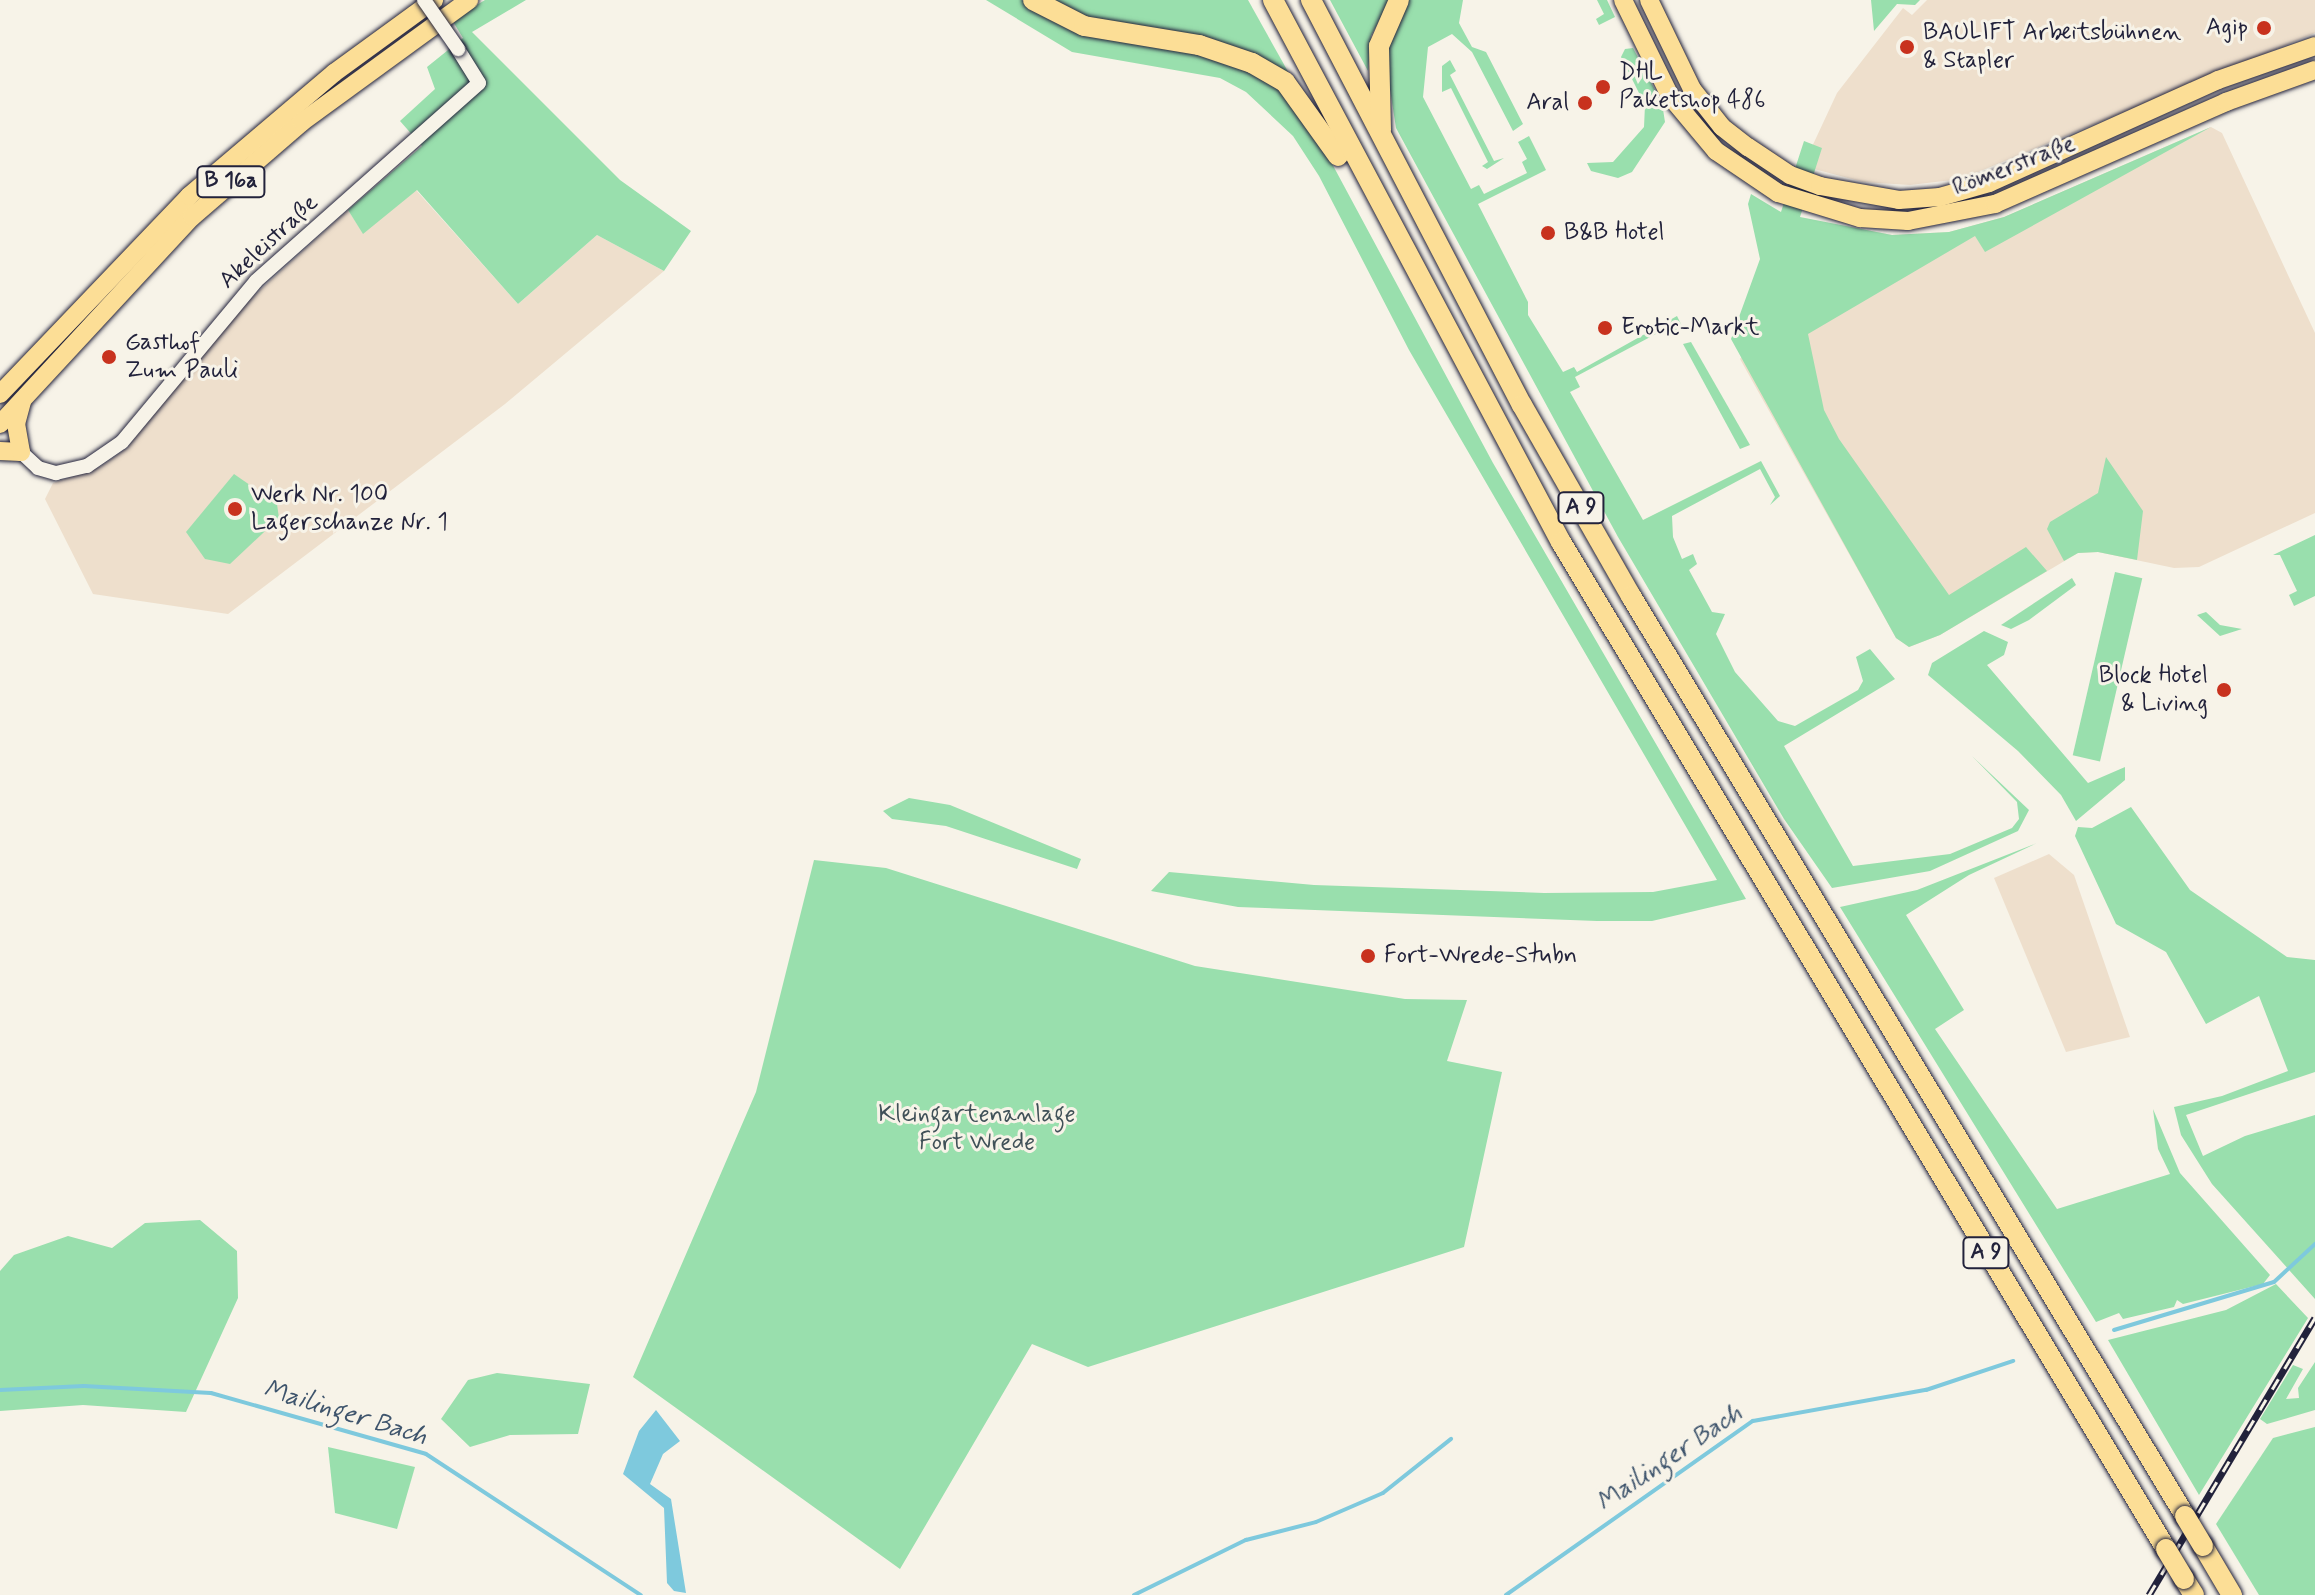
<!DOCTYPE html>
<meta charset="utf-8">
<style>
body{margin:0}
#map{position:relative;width:2315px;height:1595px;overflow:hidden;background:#f7f3e8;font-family:Mynerve,sans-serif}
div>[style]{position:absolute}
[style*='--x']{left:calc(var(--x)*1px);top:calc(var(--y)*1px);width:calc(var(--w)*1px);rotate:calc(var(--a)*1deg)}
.built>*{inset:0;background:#eedfcc}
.green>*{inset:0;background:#99dfad;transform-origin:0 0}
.water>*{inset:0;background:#7ec9dd}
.stream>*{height:4px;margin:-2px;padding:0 2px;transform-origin:2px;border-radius:2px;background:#7ec9dd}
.roads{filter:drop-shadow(0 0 2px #22223b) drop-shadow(0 0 2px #22223b)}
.tertiary>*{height:14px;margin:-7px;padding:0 7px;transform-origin:7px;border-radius:7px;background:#f7f3e8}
.primary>*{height:18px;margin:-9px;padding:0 9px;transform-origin:9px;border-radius:9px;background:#fcde96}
.trunk>*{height:18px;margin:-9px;padding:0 9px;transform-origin:9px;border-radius:9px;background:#fcde96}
.motorway>*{height:20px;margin:-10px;padding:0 10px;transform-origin:10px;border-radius:10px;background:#fcde96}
.rail>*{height:7px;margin-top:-3.5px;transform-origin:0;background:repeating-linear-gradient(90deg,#f7f3e8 0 12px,#22223b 0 24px);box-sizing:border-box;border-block:2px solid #22223b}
.bridges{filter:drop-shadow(0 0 2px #22223b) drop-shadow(0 0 2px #22223b)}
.tertiary-bridge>*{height:14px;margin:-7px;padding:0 7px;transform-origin:7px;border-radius:7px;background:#f7f3e8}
.motorway-bridge>*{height:20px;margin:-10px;padding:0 10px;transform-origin:10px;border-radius:10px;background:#fcde96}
.dots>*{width:22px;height:22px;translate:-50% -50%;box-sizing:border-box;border:4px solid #f7f3e8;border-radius:50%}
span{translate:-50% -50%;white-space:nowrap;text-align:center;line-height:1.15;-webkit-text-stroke:6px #f7f3e8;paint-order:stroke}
.shield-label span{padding:2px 6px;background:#f7f3e8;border:2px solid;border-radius:6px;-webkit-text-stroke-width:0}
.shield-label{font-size:22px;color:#22223b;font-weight:700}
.poi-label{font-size:24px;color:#22223b}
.right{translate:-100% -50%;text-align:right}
.left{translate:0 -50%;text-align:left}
.street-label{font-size:24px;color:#22223b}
.park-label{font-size:24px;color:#405158}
.water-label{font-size:26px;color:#3e546c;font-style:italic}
</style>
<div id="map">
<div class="built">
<div style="clip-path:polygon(1927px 0,2315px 0,2315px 33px,1961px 179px,1910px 185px,1863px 182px,1803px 166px,1837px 93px,1903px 8px,1912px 15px)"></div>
<div style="clip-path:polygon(2211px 127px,2222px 133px,2315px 333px,2315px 513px,2199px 567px,2174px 568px,2098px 552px,2078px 553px,1940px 635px,1909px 647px,1896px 638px,1740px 359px,1769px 321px,1802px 218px,1892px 235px,1949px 232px,2004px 217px)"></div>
<div style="clip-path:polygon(416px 190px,518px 304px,597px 235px,664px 271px,505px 404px,228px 614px,93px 594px,45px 499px,53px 483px,100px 467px,127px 448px,227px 320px,348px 210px,363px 233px)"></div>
<div style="clip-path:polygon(2049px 854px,2074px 875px,2130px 1037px,2066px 1052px,1994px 878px)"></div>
</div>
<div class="green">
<div style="clip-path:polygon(485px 0,526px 0,472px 32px,620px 180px,691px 231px,664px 271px,597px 235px,518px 304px,417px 190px,363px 234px,348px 210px,422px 146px,400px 121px,435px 89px,427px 67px,463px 38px,452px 20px)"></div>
<div style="clip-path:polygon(986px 0,1022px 0,1029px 7px,1225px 58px,1273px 83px,1308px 119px,1493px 463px,1746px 899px,1652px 921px,1597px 921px,1238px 907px,1151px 891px,1169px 872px,1314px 885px,1544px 893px,1653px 892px,1717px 880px,1409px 350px,1319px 176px,1293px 136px,1246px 92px,1220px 78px,1072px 52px)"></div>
<div style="clip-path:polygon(1043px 0,1248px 0,1291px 77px,1115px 27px)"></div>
<div style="clip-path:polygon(1330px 0,1390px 0,1371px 36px,1368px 71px)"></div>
<div style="clip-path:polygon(1407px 0,1463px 0,1459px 23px,1472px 47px,1486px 52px,1523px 124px,1513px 131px,1472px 52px,1452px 34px,1428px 47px,1423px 97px,1471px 189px,1479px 185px,1484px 194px,1527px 173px,1522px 162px,1527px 159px,1518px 142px,1529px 136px,1546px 170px,1478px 204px,1528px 302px,1528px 315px,1563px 372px,1574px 367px,1577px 372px,1677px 316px,1683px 328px,1672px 333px,1669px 327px,1575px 377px,1580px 387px,1570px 392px,1643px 520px,1761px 461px,1780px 496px,1770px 505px,1775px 497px,1760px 469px,1672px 516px,1673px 537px,1682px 559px,1693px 554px,1697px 564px,1689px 570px,1712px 612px,1725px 614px,1716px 634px,1735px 672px,1778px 721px,1795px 726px,1858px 690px,1863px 681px,1856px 657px,1870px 649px,1895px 679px,1784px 746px,1853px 866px,1950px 854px,2012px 828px,2019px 819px,2017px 802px,1972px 756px,2029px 810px,2018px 831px,1930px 871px,1832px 888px,1784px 819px,1618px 537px,1396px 128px,1385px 57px)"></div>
<div style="clip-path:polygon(1597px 0,1607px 0,1615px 17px,1599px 25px,1596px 19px,1604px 14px)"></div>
<div style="clip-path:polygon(1871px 0,1920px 0,1915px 5px,1897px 4px,1874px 31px)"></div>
<div style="clip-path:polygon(1633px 48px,1662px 103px,1665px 122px,1632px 172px,1618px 178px,1591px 171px,1587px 163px,1613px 162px,1644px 127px,1645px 105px,1621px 57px,1625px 49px)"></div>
<div style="clip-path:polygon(1450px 60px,1456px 71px,1450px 75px,1494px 161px,1504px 158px,1487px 169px,1482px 166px,1488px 162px,1451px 88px,1442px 92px,1442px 66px)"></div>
<div style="clip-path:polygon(2211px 127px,1985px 252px,1975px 236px,1808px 334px,1824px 410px,1839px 439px,1949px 595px,2026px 547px,2047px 571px,1940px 635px,1909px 647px,1896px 638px,1731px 339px,1760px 259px,1748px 204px,1751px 194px,1781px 212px,1804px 141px,1822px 148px,1800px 217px,1892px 235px,1949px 232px,2004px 217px)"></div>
<div style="clip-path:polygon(1691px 342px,1750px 445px,1740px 449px,1683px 344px)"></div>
<div style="clip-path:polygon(2106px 457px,2143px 511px,2137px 560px,2098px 552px,2078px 553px,2064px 561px,2047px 529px,2050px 522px,2098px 493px)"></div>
<div style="clip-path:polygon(234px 474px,277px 504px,279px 518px,230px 564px,205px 559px,186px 532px)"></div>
<div style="clip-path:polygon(2315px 535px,2315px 596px,2294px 606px,2289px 595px,2297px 591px,2280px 555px,2273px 555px)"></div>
<div style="left:2115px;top:572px;width:28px;height:188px;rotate:13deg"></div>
<div style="clip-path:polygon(2072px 578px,2076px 585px,2029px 620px,2011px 629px,2001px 625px)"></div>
<div style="clip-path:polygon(2206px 612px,2220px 625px,2242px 629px,2220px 636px,2197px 615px)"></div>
<div style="clip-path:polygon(1984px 631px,2008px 642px,2004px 655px,1987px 665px,2088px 783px,2125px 767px,2125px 780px,2076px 821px,2061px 795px,2018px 751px,1928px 675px,1932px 663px)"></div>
<div style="clip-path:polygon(909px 798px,950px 805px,1081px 859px,1077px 869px,946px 826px,892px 819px,883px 811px)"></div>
<div style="clip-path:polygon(2131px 807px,2190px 890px,2287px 957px,2315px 960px,2315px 1072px,2186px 1115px,2203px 1156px,2245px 1136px,2315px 1115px,2315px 1299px,2212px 1184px,2181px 1135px,2174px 1107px,2222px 1096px,2288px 1071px,2259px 996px,2206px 1024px,2166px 952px,2116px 924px,2075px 836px,2078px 827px,2092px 828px)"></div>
<div style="clip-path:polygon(2037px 843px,1969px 875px,1906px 915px,1964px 1010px,1935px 1029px,2057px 1209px,2170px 1174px,2158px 1149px,2153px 1109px,2180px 1173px,2270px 1275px,2263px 1284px,2183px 1304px,2177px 1300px,2174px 1307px,2123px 1319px,2119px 1313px,2096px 1322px,1840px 907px,1917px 890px)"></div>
<div style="clip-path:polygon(814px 860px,886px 868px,1195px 966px,1405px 999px,1467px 1000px,1447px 1061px,1502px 1072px,1464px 1247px,1088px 1367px,1032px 1344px,900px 1569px,633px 1377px,756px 1092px)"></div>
<div style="clip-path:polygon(200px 1220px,237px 1251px,238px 1298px,186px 1412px,83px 1405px,0 1411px,0 1271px,14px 1255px,68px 1236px,112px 1248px,145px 1223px)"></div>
<div style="clip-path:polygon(2276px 1284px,2308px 1318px,2199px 1495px,2108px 1340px,2226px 1310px)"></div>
<div style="clip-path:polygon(2315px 1362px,2315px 1410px,2267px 1424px,2260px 1419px,2293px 1365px,2303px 1369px,2286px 1399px,2299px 1398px,2298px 1388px)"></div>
<div style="clip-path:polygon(497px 1373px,590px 1384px,578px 1434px,510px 1435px,470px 1447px,441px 1419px,468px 1380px)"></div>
<div style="clip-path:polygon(2315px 1427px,2315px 1595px,2259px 1595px,2216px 1524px,2273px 1438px)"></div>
<div style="clip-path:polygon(328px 1447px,415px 1467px,397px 1529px,335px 1513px)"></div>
</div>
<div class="water">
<div style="clip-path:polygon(656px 1410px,680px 1441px,663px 1454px,650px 1484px,671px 1499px,686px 1593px,674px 1591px,667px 1583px,664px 1508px,623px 1474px,639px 1431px)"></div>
</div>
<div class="stream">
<div style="--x:2114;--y:1330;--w:167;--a:-16.7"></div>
<div style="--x:2274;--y:1282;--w:56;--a:-42.8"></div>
<div style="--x:0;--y:1390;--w:84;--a:-2.7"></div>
<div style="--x:84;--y:1386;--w:127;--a:3.2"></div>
<div style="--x:211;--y:1393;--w:223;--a:15.8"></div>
<div style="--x:426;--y:1454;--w:257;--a:33.3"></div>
<div style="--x:1134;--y:1595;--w:125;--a:-26.2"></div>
<div style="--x:1246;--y:1540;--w:72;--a:-14.4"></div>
<div style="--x:1316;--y:1522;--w:73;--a:-23.4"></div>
<div style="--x:1383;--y:1493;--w:87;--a:-38.5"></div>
<div style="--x:1506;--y:1595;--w:302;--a:-35.2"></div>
<div style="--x:1753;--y:1421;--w:176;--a:-10.2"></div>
<div style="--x:1926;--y:1390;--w:92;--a:-18.4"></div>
</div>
<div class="roads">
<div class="tertiary">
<div style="--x:21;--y:452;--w:23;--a:43"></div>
<div style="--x:38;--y:468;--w:19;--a:16"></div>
<div style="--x:56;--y:473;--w:32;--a:-13"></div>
<div style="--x:87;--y:466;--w:42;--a:-34.4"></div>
<div style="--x:122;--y:442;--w:209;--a:-50.2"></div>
<div style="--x:256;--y:281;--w:298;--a:-41.6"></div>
<div style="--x:479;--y:83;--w:40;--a:-122"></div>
</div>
<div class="primary">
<div style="--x:1623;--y:0;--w:107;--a:63.9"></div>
<div style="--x:1670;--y:96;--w:72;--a:50.1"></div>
<div style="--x:1716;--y:151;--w:75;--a:34.1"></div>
<div style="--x:1778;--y:193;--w:86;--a:17"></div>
<div style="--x:1860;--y:218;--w:48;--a:3.6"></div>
<div style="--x:1908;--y:221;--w:89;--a:-11.1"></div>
<div style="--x:1995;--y:204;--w:253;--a:-23.8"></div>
<div style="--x:2226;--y:102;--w:95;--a:-19.8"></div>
<div style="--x:1649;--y:0;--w:99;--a:64.2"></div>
<div style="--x:1692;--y:89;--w:48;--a:51.7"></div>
<div style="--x:1722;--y:127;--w:33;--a:38"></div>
<div style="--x:1748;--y:147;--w:50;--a:33.7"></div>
<div style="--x:1790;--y:175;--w:32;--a:20"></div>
<div style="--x:1820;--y:186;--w:80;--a:10"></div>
<div style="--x:1899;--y:200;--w:41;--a:-4.2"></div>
<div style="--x:1940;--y:197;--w:51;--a:-15.9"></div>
<div style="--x:1989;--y:183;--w:251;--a:-24.2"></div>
<div style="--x:2218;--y:80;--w:103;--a:-19.3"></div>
</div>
<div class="trunk">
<div style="--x:0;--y:394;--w:274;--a:-46.3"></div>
<div style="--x:189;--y:196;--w:190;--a:-40.3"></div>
<div style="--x:334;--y:73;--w:124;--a:-36.1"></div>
<div style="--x:0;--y:424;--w:282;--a:-47.2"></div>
<div style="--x:192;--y:217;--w:145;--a:-40.8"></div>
<div style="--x:302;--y:122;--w:207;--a:-36.1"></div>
<div style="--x:0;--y:451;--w:21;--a:3"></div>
<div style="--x:21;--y:452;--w:28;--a:-100"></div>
<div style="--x:16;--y:424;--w:24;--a:-75"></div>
</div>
<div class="motorway">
<div style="--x:1033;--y:0;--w:57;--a:27"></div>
<div style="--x:1084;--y:26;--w:117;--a:9.4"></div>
<div style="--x:1199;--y:45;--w:56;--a:18.8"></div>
<div style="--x:1252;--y:63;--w:38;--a:30"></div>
<div style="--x:1285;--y:82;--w:91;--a:54.4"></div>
<div style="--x:1273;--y:0;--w:614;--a:62.02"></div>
<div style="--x:1561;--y:542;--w:1175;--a:59"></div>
<div style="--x:1311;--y:0;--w:457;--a:62.5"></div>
<div style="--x:1522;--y:405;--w:220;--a:60.3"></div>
<div style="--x:1631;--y:596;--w:1074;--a:58.94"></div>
<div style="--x:1381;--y:130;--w:84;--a:-91.4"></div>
<div style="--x:1379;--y:46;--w:50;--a:-66.5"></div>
<div style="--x:2203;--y:1546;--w:57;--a:59.4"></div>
<div style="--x:2184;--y:1579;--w:19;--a:58"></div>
</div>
</div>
<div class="rail">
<div style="--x:2149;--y:1595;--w:323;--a:-59.1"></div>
</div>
<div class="bridges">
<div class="tertiary-bridge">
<div style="--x:424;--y:0;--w:60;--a:55.2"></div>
</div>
<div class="motorway-bridge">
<div style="--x:2185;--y:1516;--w:35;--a:59"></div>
<div style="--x:2166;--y:1549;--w:35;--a:59"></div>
</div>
</div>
<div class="dots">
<div style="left:2264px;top:28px;background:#c8321e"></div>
<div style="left:1907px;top:47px;background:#c8321e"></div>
<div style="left:1603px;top:87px;background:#c8321e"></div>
<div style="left:1585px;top:103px;background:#c8321e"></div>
<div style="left:1548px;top:233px;background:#c8321e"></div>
<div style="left:1605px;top:328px;background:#c8321e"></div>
<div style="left:109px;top:357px;background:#c8321e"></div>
<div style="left:235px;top:509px;background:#c8321e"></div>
<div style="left:2224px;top:690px;background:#c8321e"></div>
<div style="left:1368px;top:956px;background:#c8321e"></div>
</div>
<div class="shield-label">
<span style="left:231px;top:182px">B 16a</span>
<span style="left:1581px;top:508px">A 9</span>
<span style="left:1986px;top:1253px">A 9</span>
</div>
<div class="poi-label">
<span class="right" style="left:2248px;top:28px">Agip</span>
<span class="left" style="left:1923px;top:47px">BAULIFT Arbeitsbühnen<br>&amp; Stapler</span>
<span class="left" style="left:1619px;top:87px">DHL<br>Paketshop 486</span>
<span class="right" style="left:1569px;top:103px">Aral</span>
<span class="left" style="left:1564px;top:233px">B&amp;B Hotel</span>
<span class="left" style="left:1621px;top:328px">Erotic-Markt</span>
<span class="left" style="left:125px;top:357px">Gasthof<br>Zum Pauli</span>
<span class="left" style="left:251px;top:509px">Werk Nr. 100<br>Lagerschanze Nr. 1</span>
<span class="right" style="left:2208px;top:690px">Block Hotel<br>&amp; Living</span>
<span class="left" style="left:1384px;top:956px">Fort-Wrede-Stubn</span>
</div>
<div class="street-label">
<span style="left:2014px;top:166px;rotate:-21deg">Römerstraße</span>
<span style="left:269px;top:242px;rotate:-43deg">Akeleistraße</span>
</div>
<div class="park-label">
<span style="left:977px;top:1129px">Kleingartenanlage<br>Fort Wrede</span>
</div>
<div class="water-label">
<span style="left:345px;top:1414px;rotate:17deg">Mailinger Bach</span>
<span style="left:1670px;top:1459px;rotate:-34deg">Mailinger Bach</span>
</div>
</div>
